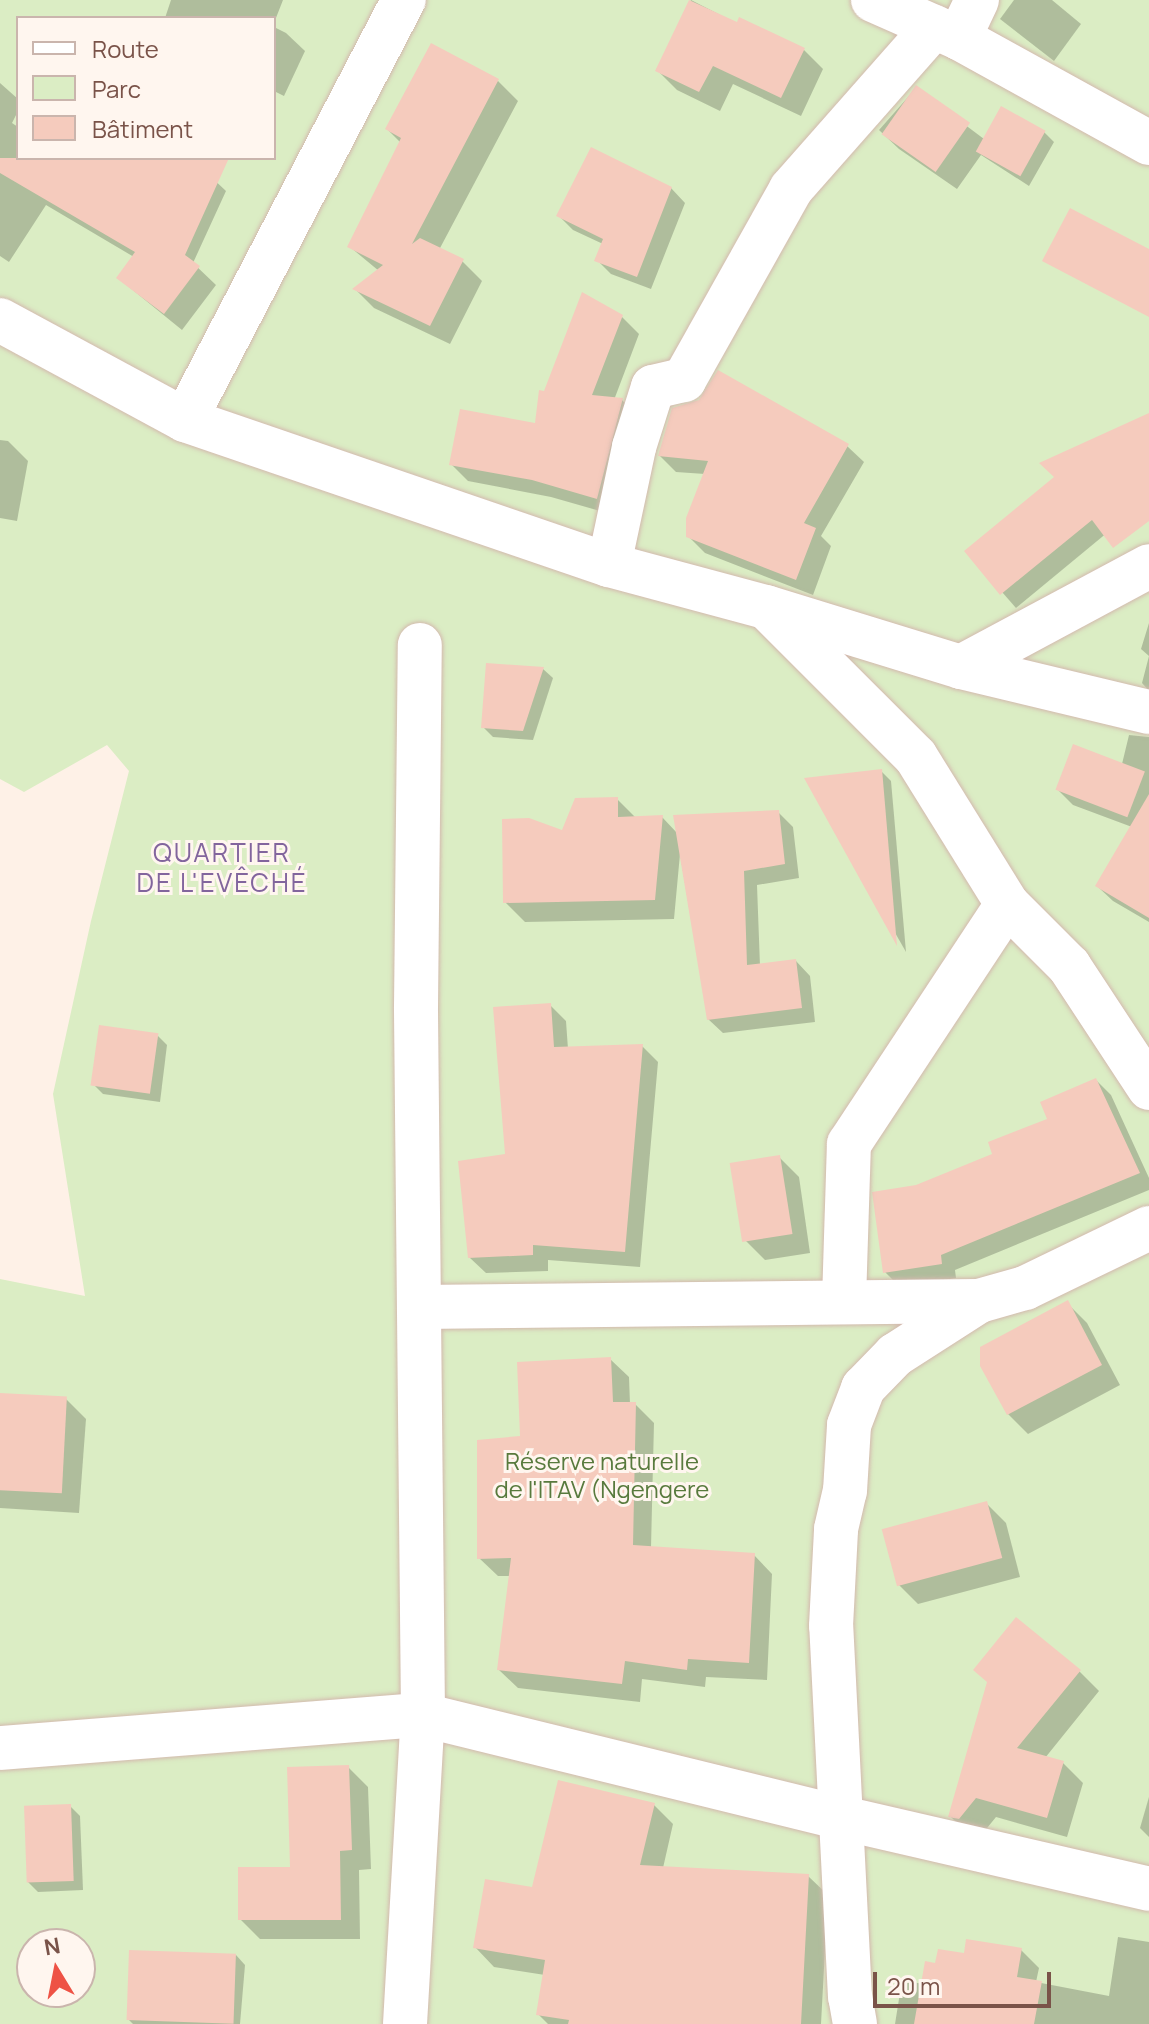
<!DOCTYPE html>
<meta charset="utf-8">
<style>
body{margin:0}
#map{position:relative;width:1149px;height:2024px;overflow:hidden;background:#fef1e7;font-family:Manrope,sans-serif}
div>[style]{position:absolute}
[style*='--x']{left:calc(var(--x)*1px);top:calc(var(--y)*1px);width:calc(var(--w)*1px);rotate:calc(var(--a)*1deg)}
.green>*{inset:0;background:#dbedc4}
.shadow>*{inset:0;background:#0003}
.building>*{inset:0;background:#f5cbbd;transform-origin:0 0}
.roads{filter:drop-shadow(0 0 2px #d3b9ae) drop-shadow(0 0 2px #d3b9ae)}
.minor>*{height:44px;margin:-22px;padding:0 22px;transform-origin:22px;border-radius:22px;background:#fff}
.tertiary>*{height:44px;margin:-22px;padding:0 22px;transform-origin:22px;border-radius:22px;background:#fff}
span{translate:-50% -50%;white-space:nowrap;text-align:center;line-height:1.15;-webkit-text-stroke:6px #fff6ef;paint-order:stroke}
.park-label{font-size:24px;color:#587a3d}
.neighbourhood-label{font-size:26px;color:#82659d;letter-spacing:2px}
.legend{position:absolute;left:16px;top:16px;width:260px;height:144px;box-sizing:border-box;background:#fff6ef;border:2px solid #cab5ad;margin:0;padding:10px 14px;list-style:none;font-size:24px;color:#7a5349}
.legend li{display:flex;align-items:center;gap:16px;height:40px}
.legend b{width:40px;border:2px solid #cab5ad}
.north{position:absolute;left:16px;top:1928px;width:80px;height:80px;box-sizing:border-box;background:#fff6ef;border:2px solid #cab5ad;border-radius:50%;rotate:350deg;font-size:22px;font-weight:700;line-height:32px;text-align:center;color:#7a5349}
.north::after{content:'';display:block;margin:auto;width:28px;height:36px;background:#ee5245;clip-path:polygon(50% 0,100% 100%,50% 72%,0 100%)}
.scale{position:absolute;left:873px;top:1972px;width:178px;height:36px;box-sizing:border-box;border:4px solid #7a5349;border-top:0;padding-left:10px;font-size:24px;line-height:28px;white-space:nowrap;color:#7a5349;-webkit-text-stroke:6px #fff6ef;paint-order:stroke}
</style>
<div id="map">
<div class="green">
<div style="clip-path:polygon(evenodd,0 0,1149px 0,1149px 2024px,0 2024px,0 1279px,85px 1296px,53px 1094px,91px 921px,129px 771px,107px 745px,24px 792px,0 779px,0 0,18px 18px,274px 18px,274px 158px,18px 158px,18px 18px,0 0,32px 1944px,80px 1944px,80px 1992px,32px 1992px,32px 1944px)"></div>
</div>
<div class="shadow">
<div style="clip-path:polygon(171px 0,283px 0,274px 23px,274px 18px,165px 18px)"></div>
<div style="clip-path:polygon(691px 0,738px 24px,804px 50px,823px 69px,801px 116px,733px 84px,720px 111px,677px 90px,657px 70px)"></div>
<div style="clip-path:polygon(1014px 0,1052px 0,1081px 24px,1054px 61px,1000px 19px)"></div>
<div style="clip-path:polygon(274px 27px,286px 33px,305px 51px,284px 96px,274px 91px)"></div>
<div style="clip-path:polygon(498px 81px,518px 101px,439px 250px,462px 261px,482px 281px,450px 344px,374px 308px,355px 289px,379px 271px,350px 247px,401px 143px,387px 129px)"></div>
<div style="clip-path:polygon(0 83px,18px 99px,18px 111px,12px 123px,18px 127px,18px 158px,167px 158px,208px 174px,226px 191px,193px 263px,216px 285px,182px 330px,118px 278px,134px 257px,46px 205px,9px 262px,0 256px)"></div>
<div style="clip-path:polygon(916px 88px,984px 139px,1044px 132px,1054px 142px,1029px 186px,981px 155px,957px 189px,899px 149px,879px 130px)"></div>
<div style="clip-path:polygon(671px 188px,685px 203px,651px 289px,611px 274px,597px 260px,603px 244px,573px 230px,559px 216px)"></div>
<div style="clip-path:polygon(621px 316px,639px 334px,614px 400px,622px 400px,639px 418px,614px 515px,551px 497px,468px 481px,451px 464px,537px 425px,546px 393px)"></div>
<div style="clip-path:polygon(0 440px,8px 441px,28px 461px,17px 521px,0 518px)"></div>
<div style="clip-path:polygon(847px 446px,864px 462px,821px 536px,831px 546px,813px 595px,705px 553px,688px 536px,705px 474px,676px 472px,660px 456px)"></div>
<div style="clip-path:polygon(1149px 484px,1131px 513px,1016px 608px,966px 551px)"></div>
<div style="clip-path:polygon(1149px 623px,1149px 691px,1142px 683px,1149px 656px,1141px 649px)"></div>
<div style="clip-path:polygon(543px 669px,553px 678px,533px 740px,493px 737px,483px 727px)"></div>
<div style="clip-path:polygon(1129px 735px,1149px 737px,1149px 922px,1113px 901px,1097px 886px,1132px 827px,1073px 805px,1057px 789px,1122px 764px)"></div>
<div style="clip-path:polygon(881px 771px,891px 781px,906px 952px,808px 780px)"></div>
<div style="clip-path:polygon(617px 799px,636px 818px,662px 817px,678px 834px,778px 812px,793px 827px,799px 878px,757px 885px,760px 966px,796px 961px,810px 976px,815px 1022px,723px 1033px,708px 1019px,680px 854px,674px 919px,525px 922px,505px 902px,563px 832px)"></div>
<div style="clip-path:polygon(550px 1005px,566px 1021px,568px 1049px,642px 1046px,658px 1062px,640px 1267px,548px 1260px,548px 1271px,486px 1273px,469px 1257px,507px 1155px)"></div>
<div style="clip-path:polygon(157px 1035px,167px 1045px,160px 1102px,103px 1094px,93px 1084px)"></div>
<div style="clip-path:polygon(1096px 1080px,1111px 1095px,1149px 1178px,1149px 1190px,955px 1270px,956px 1278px,900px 1287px,885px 1272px,917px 1187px,995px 1155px,1050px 1120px)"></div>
<div style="clip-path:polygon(779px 1157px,799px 1177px,810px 1253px,765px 1260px,745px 1240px)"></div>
<div style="clip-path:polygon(1067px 1303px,1087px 1323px,1120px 1385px,1028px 1434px,1008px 1414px,982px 1365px)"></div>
<div style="clip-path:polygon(610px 1359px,629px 1377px,630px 1404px,635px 1404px,654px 1423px,651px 1548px,754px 1555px,772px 1574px,767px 1680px,706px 1677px,705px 1687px,642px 1679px,640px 1702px,518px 1688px,499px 1670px,511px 1576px,498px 1576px,479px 1558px,522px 1438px)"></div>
<div style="clip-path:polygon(0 1395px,66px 1399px,86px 1419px,79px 1513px,0 1508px)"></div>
<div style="clip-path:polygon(986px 1503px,1006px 1523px,1020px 1577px,918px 1604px,898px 1584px)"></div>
<div style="clip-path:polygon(1079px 1671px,1099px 1691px,1045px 1758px,1063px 1763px,1083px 1783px,1067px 1837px,996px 1817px,979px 1838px,970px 1836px,950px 1816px)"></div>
<div style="clip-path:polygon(348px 1767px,368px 1787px,371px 1869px,359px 1870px,360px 1939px,260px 1939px,240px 1919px,293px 1869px)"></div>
<div style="clip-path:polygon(1149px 1797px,1149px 1837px,1140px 1828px)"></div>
<div style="clip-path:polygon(654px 1805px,673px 1824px,663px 1868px,808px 1876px,828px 1895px,821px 2024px,548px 2024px,538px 2014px,545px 1975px,494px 1967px,475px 1947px,533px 1889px)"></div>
<div style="clip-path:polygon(70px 1806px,80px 1816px,83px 1890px,38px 1892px,28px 1882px)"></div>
<div style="clip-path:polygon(1118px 1937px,1149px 1942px,1149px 2024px,895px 2024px,902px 1980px,923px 1984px,937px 1965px,965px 1955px,1021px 1950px,1039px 1968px,1036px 1982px,1109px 1996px)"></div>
<div style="clip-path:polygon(236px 1955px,245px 1965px,240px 2024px,133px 2024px,128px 2019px)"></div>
</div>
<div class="building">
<div style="clip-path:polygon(689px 0,737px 22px,739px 17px,805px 48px,781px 98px,713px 66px,699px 92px,655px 71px)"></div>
<div style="clip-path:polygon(431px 43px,499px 79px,412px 244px,420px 238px,464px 259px,430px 326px,352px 289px,383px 265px,347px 247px,401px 138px,385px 129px)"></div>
<div style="left:916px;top:85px;width:66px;height:60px;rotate:35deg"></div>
<div style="left:1001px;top:106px;width:51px;height:52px;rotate:29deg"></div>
<div style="clip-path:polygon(591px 147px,672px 187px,637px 277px,594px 261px,603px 239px,556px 216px)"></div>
<div style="clip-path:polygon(0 158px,229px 158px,185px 255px,200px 266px,164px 314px,116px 278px,135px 252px,0 173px)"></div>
<div style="clip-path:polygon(1070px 208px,1149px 249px,1149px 317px,1042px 261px)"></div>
<div style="clip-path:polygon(582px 292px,623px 315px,592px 395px,623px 398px,597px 499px,532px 480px,449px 465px,460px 409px,535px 423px,539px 390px,544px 391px)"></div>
<div style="clip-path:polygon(718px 370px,849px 444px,804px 523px,816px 528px,796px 580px,686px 537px,686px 518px,708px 461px,658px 456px,672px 408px,699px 400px)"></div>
<div style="clip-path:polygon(1149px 413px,1149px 521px,1113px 548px,1092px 520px,1000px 595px,964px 551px,1054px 477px,1039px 463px)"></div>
<div style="clip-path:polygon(486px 663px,544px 667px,523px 731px,481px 728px)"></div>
<div style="left:1073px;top:744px;width:77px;height:49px;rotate:21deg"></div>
<div style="clip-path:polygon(882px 769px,897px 946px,804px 778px)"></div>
<div style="clip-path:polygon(1149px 794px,1149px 918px,1095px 886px)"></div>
<div style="clip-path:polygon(618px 797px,618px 817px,663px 815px,655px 900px,503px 903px,502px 819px,529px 818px,562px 830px,575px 798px)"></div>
<div style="clip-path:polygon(779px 810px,785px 864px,744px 871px,747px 965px,796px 959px,802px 1008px,707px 1020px,673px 815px)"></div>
<div style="clip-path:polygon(551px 1003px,554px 1047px,643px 1044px,625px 1252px,533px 1245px,533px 1255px,468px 1258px,458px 1161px,505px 1154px,493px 1007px)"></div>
<div style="left:99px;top:1025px;width:60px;height:61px;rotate:8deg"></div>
<div style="clip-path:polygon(1096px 1078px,1140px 1173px,941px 1255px,942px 1264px,883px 1273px,872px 1192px,916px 1185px,992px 1154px,988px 1142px,1047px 1119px,1040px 1102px)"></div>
<div style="left:780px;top:1155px;width:80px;height:51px;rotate:81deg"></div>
<div style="clip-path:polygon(1068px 1300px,1102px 1365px,1007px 1415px,980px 1366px,980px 1347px)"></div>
<div style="clip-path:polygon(611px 1357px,613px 1402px,636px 1402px,633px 1545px,755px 1553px,749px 1663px,688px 1659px,687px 1670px,625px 1661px,622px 1684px,497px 1670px,511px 1558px,477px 1559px,477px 1440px,520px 1436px,517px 1362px)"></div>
<div style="left:0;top:1393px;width:67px;height:97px;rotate:3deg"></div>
<div style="left:987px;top:1501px;width:59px;height:109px;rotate:75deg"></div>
<div style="clip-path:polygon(1016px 1617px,1081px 1670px,1017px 1748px,1064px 1761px,1047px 1818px,976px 1798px,959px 1819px,948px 1817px,987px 1682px,973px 1670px)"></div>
<div style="clip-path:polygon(349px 1765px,352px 1850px,340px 1851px,341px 1920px,238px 1920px,238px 1867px,290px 1867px,287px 1767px)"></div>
<div style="clip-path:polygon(558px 1780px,655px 1803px,640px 1865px,809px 1874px,801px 2024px,568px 2024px,569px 2020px,536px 2015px,545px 1960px,473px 1948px,485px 1879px,532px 1887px)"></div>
<div style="left:71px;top:1804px;width:77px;height:47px;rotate:88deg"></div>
<div style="clip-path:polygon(966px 1939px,1022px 1948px,1017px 1977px,1042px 1981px,1034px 2024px,914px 2024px,925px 1961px,935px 1963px,938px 1949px,964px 1953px)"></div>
<div style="left:129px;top:1950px;width:107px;height:70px;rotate:2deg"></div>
</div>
<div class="roads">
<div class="minor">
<div style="--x:873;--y:0;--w:94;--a:23.8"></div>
<div style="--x:959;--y:38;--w:217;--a:28.9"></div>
<div style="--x:959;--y:38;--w:42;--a:-64.7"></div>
<div style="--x:0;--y:320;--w:210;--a:28.4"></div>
<div style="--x:185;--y:420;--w:448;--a:18.9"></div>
<div style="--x:609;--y:565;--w:163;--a:15"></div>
<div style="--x:766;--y:607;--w:204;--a:17.1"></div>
<div style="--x:961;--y:667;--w:213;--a:-28.2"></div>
<div style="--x:185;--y:420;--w:474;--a:-62.5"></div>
<div style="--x:609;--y:565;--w:121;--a:-78"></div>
<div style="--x:634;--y:447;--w:63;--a:-72.4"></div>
<div style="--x:653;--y:387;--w:32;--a:-13"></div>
<div style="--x:684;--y:380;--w:219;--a:-60.7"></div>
<div style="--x:791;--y:189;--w:216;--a:-48.6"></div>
<div style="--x:770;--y:611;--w:206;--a:45"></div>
<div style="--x:916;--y:757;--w:173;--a:58.2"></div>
<div style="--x:1007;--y:904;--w:88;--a:45"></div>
<div style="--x:1069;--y:966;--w:146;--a:56.7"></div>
<div style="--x:961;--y:667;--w:193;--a:13.5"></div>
<div style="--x:844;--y:1301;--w:157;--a:-88.2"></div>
<div style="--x:849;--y:1144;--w:287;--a:-56.6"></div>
<div style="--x:419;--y:1307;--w:560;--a:-0.61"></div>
<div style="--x:979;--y:1301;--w:48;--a:-15.8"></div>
<div style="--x:1025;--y:1288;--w:138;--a:-25.8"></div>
<div style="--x:405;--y:2024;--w:310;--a:-86.7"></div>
<div style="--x:423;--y:1715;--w:708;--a:-90.57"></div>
<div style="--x:416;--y:1007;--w:362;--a:-89.4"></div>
<div style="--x:855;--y:2024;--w:27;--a:-100"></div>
<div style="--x:850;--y:1997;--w:371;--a:-92.9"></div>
<div style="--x:831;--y:1626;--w:97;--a:-87"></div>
<div style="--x:836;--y:1529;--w:39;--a:-77"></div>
<div style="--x:845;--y:1491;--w:66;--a:-86.5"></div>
<div style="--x:849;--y:1425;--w:40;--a:-69"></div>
<div style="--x:863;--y:1388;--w:46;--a:-45.9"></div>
<div style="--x:895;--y:1355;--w:100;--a:-32.7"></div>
</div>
<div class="tertiary">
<div style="--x:0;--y:1748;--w:424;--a:-4.5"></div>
<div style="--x:423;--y:1715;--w:431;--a:13.8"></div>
<div style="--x:842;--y:1818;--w:315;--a:13"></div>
</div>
</div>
<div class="park-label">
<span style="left:602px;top:1475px">Réserve naturelle<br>de l'ITAV (Ngengere</span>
</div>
<div class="neighbourhood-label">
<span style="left:222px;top:868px">QUARTIER<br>DE L'EVÊCHÉ</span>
</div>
<ul class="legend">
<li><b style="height:10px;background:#fff"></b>Route</li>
<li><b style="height:22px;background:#dbedc4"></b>Parc</li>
<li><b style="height:22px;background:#f5cbbd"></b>Bâtiment</li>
</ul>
<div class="north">N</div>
<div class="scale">20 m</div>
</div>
